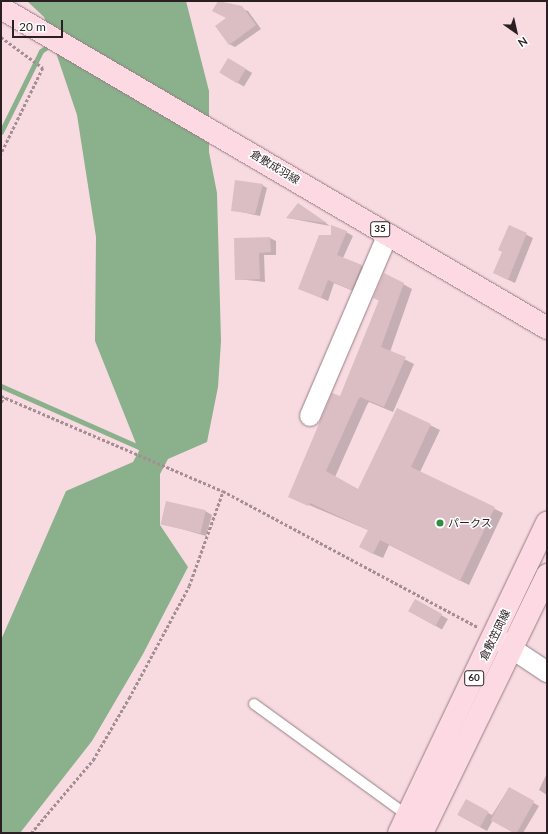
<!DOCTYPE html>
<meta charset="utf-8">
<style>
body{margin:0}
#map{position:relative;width:548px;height:834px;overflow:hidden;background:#f7dbe1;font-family:Lato,"Noto Sans JP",sans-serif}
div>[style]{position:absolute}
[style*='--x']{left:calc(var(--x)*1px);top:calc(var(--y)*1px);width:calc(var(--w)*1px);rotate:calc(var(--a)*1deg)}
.water>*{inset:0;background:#8ab18c}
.shadow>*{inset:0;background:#0003;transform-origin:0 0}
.stream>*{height:5px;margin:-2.5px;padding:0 2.5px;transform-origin:2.5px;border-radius:2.5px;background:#8ab18c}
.building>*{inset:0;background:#dabec4;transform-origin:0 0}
.path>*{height:2.5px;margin-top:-1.25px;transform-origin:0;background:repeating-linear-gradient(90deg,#a38e93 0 3px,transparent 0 5px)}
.roads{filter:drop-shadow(0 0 1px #977d83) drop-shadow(0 0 1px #977d83)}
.service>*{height:10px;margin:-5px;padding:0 5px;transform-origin:5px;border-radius:5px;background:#fff}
.minor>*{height:20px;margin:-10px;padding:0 10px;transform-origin:10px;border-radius:10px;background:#fff}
.primary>*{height:22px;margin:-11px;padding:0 11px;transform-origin:11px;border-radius:11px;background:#fddae3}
.dots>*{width:11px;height:11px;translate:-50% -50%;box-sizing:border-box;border:2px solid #fff;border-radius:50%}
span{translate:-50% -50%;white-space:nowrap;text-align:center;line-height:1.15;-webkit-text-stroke:3px #fff;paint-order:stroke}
.shield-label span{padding:1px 3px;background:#fff;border:1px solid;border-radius:3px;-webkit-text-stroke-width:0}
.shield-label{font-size:10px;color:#2a1f22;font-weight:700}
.street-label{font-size:11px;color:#2a1f22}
.poi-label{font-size:11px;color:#2a1f22}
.left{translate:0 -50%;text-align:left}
.frame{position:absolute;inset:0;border:2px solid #2a1f22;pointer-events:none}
.north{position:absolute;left:496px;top:12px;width:40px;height:40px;-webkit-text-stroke:3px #fff;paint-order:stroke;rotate:146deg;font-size:11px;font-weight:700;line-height:16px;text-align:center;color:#2a1f22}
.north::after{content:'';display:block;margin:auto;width:14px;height:18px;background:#2a1f22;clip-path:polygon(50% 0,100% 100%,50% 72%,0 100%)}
.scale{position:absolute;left:12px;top:20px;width:51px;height:18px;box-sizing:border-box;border:2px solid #2a1f22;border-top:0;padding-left:5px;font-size:12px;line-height:14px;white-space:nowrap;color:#2a1f22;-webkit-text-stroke:3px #fff;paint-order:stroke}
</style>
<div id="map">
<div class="water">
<div style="clip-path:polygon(27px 1px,186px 1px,209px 91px,209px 152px,217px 193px,221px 341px,218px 387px,207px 442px,168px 459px,160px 474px,160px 525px,188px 567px,143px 654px,92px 741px,20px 833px,1px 833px,1px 640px,66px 491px,133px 462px,139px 451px,95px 341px,96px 237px,77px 115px,44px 17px)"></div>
</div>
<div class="shadow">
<div style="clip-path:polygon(219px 1px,248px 11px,261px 29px,235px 47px,229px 44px,227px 18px,214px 10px)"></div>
<div style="left:229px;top:59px;width:27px;height:16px;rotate:31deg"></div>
<div style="clip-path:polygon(262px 185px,267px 188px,260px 216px,232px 210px)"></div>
<div style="clip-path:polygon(304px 208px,330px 226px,288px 218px)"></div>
<div style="clip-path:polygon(509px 226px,533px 238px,515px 283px,500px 276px)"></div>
<div style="clip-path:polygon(346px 232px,353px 236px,343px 258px,368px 269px,358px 293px,334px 283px,328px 301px,299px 288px,332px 236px)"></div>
<div style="clip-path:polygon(270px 238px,276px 241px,276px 255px,264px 255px,265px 282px,236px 279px)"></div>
<div style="clip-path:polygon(403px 284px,412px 289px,390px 352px,414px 364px,393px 412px,369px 402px,367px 405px,335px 477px,359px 490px,397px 409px,440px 430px,420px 472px,503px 513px,469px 585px,389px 545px,383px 558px,369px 552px,368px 530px,290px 497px,341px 397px,380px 301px,374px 298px)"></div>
<div style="clip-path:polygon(205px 511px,212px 515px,206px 536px,161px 523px)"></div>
<div style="left:415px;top:600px;width:38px;height:12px;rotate:30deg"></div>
<div style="clip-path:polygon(547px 773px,547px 795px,539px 790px)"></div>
<div style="clip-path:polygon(509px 788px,539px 806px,523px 833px,516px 833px,493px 820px,487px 831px,458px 815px,466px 801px,492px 815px)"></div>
</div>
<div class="stream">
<div style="--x:1;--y:132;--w:90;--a:-63.7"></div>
<div style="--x:41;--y:51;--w:12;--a:-35"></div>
<div style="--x:1;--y:386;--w:155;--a:23.9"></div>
</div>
<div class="building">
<div style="clip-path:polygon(218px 1px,242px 6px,256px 25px,229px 45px,215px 26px,226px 18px,212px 11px)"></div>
<div style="left:228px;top:58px;width:21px;height:17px;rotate:31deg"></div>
<div style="clip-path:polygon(235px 180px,263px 184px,255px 214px,231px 211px)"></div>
<div style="clip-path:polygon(298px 203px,327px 223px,286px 218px)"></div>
<div style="clip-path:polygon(331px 225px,347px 231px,337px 255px,362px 265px,352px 290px,328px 280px,321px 298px,298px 289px,319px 235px,331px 235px)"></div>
<div style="clip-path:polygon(509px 225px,527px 233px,508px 280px,493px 273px,502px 252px,498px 250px)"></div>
<div style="clip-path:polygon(270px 237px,271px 252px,259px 253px,260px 279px,235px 280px,234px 238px)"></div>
<div style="clip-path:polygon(384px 273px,404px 283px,381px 347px,406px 357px,384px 407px,360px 397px,358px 400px,326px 471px,358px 489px,397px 408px,431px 424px,411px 467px,495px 507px,460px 581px,380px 540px,373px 554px,359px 547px,368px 530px,310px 503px,308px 506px,288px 497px,332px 393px,340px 396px,379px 300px,373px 298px)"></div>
<div style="left:166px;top:501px;width:41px;height:24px;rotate:13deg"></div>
<div style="left:415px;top:599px;width:31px;height:14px;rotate:29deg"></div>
<div style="left:509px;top:787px;width:29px;height:38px;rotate:29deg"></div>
<div style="left:466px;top:799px;width:26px;height:18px;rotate:29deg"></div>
</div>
<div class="path">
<div style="--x:1;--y:37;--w:52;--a:36.4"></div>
<div style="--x:43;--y:68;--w:96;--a:116"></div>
<div style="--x:1;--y:396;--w:241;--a:23.2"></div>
<div style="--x:223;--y:491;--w:289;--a:28.1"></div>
<div style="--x:1;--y:402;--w:6;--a:-59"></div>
<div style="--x:31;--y:833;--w:96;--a:-49.7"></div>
<div style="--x:93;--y:760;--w:72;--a:-59.9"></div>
<div style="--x:129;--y:698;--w:127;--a:-61.8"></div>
<div style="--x:189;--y:586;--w:101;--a:-70.3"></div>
</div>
<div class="roads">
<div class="service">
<div style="--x:254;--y:704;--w:189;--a:36"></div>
</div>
<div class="minor">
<div style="--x:310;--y:416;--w:198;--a:-66.8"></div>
<div style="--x:499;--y:640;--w:58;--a:33.7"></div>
</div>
<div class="primary">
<div style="--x:1;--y:8;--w:633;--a:30.37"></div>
<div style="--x:399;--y:833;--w:344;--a:-64.5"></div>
<div style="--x:422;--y:833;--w:287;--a:-64.1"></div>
</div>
</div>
<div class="dots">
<div style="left:440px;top:523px;background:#308d3f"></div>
</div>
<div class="shield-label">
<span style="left:380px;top:229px">35</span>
<span style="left:474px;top:678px">60</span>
</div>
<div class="street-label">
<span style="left:275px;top:167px;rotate:31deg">倉敷成羽線</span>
<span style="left:495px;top:635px;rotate:-64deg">倉敷笠岡線</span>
</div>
<div class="poi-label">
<span class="left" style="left:448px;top:523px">パークス</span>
</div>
<div class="frame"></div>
<div class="north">N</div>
<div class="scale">20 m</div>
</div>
